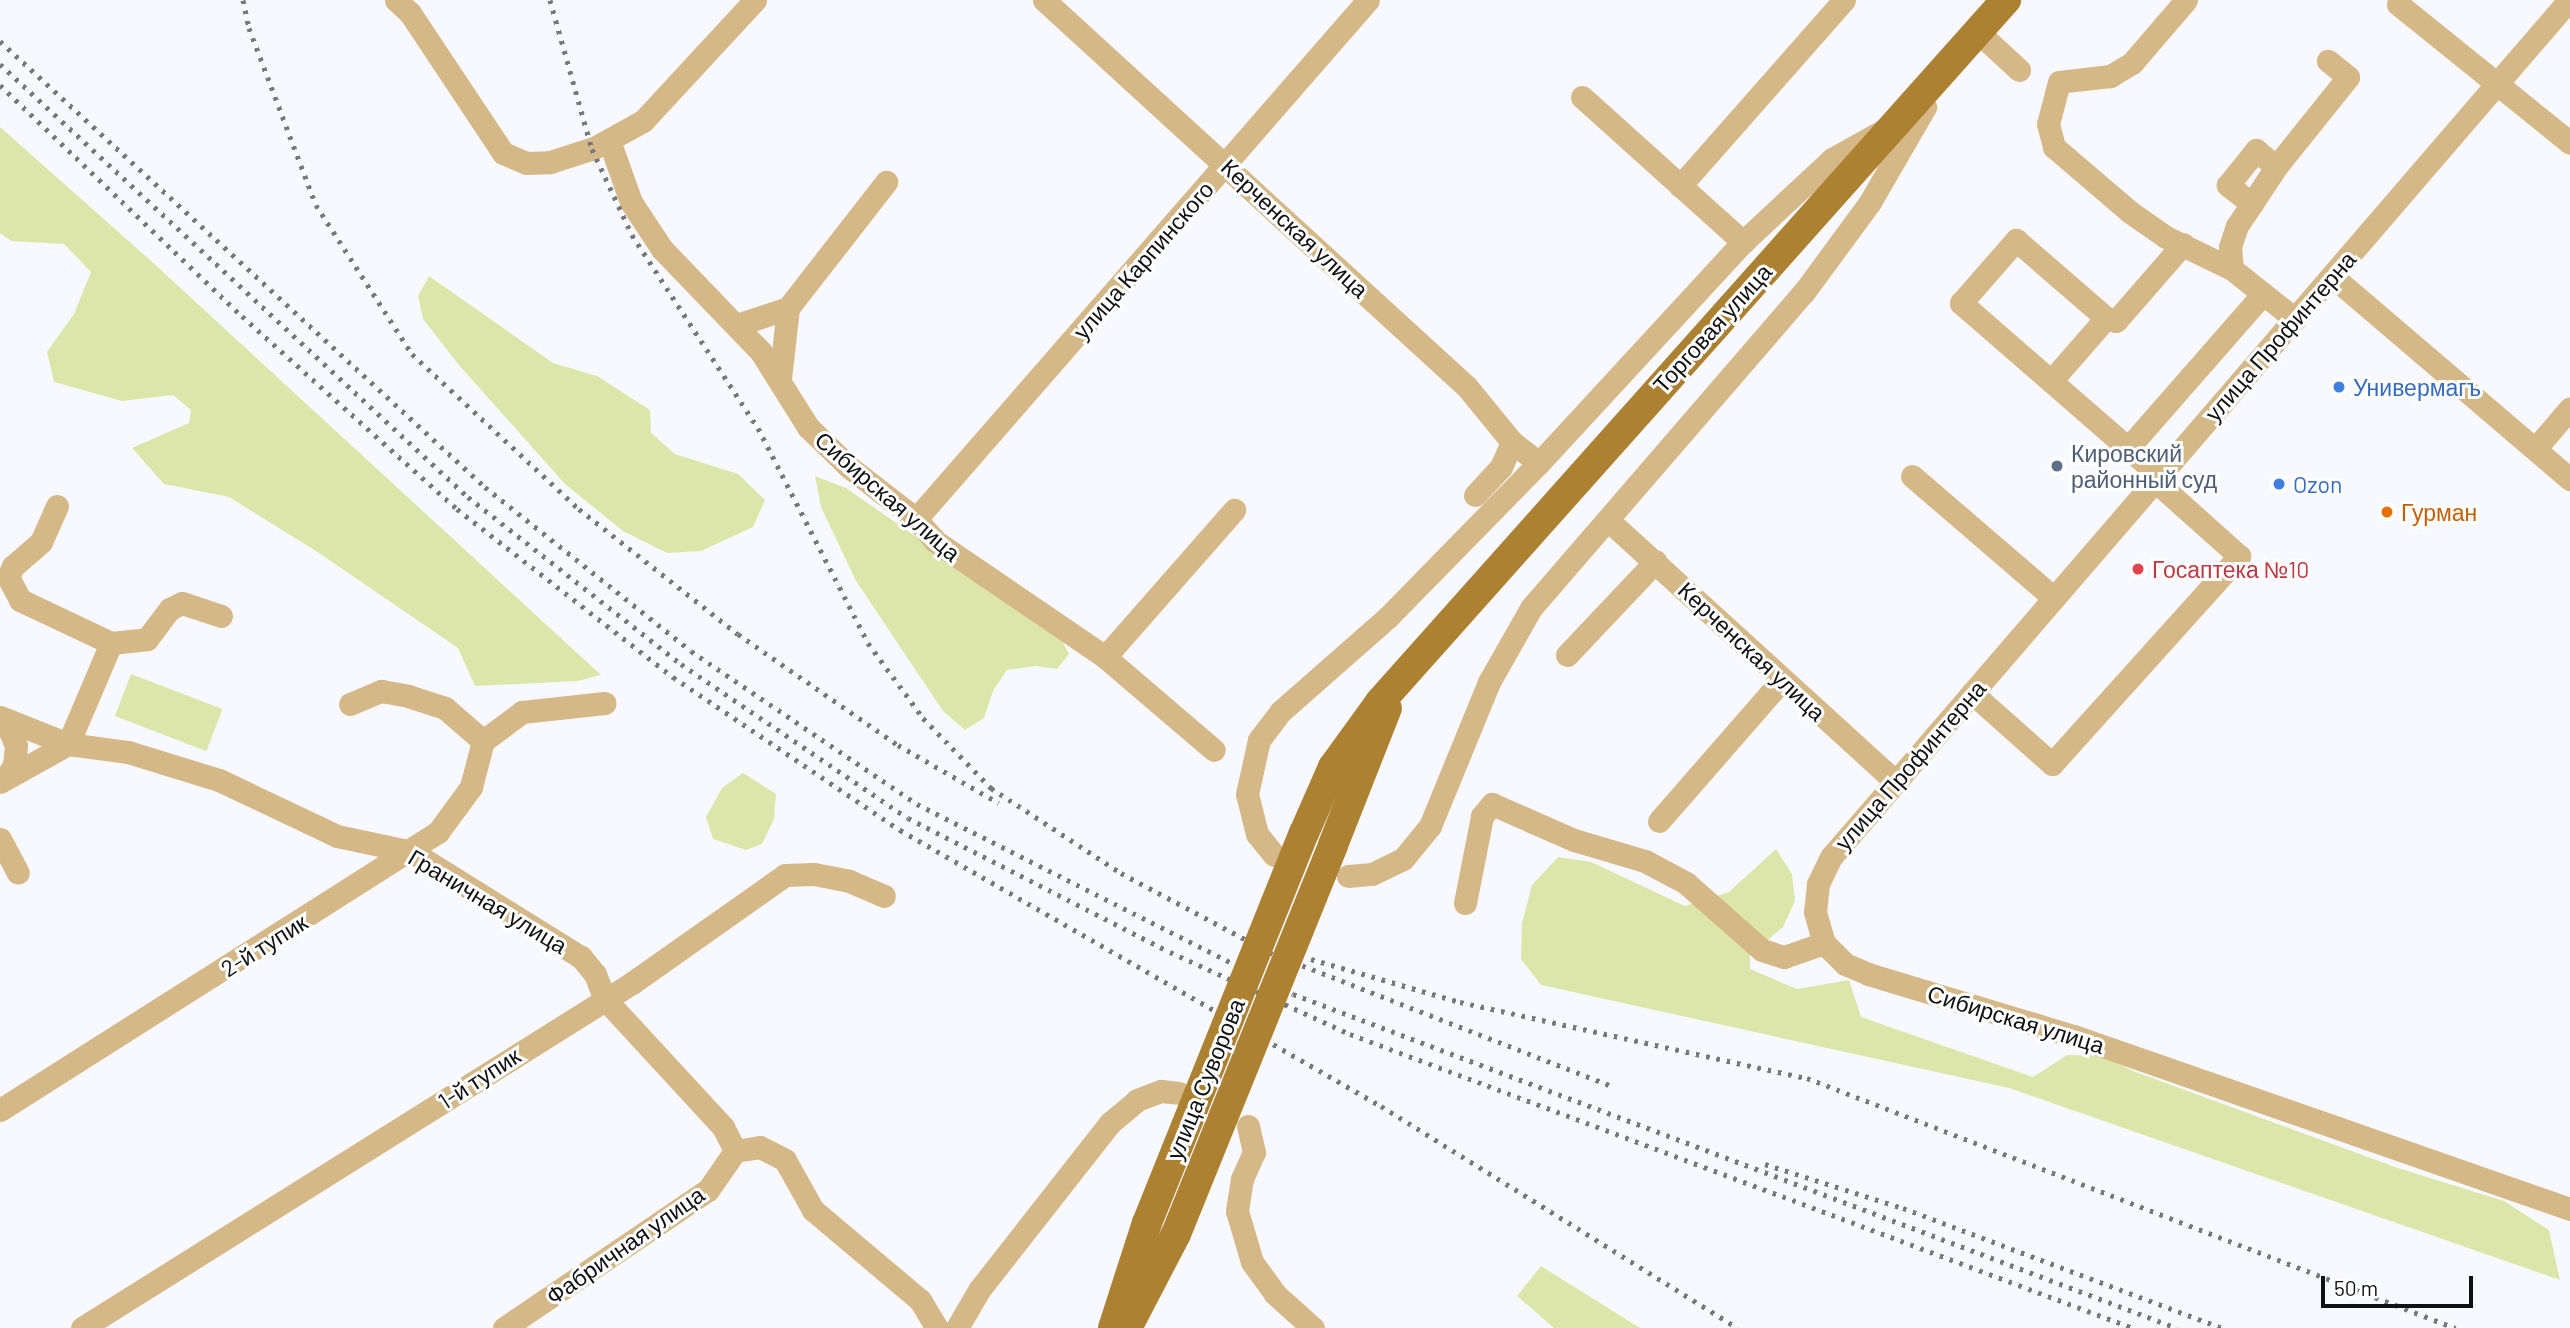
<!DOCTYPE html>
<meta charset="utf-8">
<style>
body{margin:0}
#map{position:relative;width:2570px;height:1328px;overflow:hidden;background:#f7f9ff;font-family:Barlow,sans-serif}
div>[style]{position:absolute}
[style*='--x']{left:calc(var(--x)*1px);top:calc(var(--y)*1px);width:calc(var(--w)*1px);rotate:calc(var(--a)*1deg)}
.green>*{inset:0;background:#dce6ab;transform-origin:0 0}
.minor>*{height:23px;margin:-11.5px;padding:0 11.5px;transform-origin:11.5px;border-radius:11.5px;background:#d5b888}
.major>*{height:30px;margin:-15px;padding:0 15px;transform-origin:15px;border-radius:15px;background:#ac8131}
.rail>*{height:5px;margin-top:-2.5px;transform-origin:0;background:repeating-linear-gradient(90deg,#76787c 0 3.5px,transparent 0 10.5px)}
.major-bridge>*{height:30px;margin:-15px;padding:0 15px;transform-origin:15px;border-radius:15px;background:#ac8131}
.dots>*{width:19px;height:19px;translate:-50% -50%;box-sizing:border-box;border:4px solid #fff;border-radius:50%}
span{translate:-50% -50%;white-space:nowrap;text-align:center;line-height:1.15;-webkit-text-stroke:6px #fff;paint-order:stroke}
.street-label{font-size:23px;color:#101113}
.shop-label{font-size:23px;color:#366cbe}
.left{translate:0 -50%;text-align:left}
.service-label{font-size:23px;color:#4e5e75}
.food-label{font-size:23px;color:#c56008}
.health-label{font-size:23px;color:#be3a42}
.scale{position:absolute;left:2321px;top:1276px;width:152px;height:32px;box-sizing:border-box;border:4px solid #101113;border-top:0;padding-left:9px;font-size:21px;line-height:24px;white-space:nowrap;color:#101113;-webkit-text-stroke:5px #fff;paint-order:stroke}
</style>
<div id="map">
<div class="green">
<div style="clip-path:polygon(0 127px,150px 260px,601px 675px,577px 681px,475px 686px,458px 648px,319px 553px,229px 497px,164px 484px,132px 448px,189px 423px,191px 410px,173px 395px,122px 401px,54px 382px,47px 352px,74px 314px,91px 272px,64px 244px,11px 241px,0 233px)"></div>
<div style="clip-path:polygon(429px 276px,553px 363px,597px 376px,650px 410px,651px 433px,675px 454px,738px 474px,765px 500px,753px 527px,701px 551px,667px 553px,623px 531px,565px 484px,458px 364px,423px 319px,418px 296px)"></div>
<div style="clip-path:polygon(815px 476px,846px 488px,1060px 637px,1069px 654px,1057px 669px,1036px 666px,1007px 670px,993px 691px,984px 718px,965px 730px,943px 711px,856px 581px,821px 507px)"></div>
<div style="left:131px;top:674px;width:98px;height:45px;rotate:21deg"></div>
<div style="clip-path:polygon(743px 773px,776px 794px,774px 819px,762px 844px,746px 850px,713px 839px,706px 817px,722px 788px)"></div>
<div style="clip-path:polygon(1776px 849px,1792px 874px,1795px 901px,1783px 927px,1750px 955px,1750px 969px,1797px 989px,1849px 980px,1861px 1017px,2033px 1077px,2067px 1055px,2104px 1056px,2133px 1071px,2398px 1168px,2504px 1201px,2549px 1230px,2560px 1280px,2009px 1088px,1541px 985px,1521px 959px,1522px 923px,1532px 885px,1558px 857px,1591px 862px,1685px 906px,1729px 892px)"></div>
<div style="clip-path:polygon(1541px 1266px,1640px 1328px,1554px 1328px,1517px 1296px)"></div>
</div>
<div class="minor">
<div style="--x:396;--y:0;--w:19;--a:43"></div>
<div style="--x:410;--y:13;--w:168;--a:56.4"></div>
<div style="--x:503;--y:153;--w:25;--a:23"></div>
<div style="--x:526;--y:163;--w:24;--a:-2"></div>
<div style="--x:550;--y:162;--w:46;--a:-17.7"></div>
<div style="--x:594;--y:148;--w:56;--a:-28.9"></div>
<div style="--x:643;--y:121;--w:165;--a:-47.2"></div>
<div style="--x:1044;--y:0;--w:573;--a:42.46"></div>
<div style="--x:1467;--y:387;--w:71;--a:50.7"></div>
<div style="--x:1512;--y:442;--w:34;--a:38"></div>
<div style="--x:2186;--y:0;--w:83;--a:130.6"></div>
<div style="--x:2132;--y:63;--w:26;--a:149"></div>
<div style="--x:2110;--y:76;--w:51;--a:173.3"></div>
<div style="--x:2059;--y:82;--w:43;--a:104.7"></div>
<div style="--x:2048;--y:124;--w:24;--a:75"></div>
<div style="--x:2054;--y:147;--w:100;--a:40.5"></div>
<div style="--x:2130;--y:212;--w:44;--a:34.8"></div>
<div style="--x:2166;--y:237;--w:73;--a:25.9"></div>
<div style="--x:2569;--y:0;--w:1131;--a:130.73"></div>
<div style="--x:1831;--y:857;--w:30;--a:116"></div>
<div style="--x:1818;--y:884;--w:28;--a:96"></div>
<div style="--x:1815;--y:912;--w:32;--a:74"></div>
<div style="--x:1824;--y:943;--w:30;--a:45"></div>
<div style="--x:1845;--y:964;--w:25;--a:23"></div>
<div style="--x:1868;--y:974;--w:215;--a:16.8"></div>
<div style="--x:2074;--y:1036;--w:525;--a:19.23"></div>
<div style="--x:2398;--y:4;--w:221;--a:38.9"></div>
<div style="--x:1978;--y:32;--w:56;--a:42.8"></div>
<div style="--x:1582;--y:97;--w:217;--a:42"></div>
<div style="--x:610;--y:143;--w:63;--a:70.4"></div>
<div style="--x:631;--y:202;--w:56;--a:56.6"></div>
<div style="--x:662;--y:249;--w:143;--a:46.1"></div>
<div style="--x:761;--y:352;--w:89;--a:57.9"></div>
<div style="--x:808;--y:427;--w:57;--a:44.3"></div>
<div style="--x:849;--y:467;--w:85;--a:37.8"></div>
<div style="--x:916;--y:519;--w:29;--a:49"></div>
<div style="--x:935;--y:541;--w:206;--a:34.3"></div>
<div style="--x:1105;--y:657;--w:143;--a:40.5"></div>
<div style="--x:1680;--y:186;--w:248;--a:-48.6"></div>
<div style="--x:2252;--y:204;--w:31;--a:-142"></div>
<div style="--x:2228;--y:185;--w:45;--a:-51.3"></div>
<div style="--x:2256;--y:150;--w:26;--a:40"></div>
<div style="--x:2332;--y:276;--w:313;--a:40.5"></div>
<div style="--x:2295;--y:319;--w:80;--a:-141.6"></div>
<div style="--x:2232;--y:269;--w:22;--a:-95"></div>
<div style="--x:2230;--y:247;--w:22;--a:-72"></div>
<div style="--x:2237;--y:226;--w:71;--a:-56.5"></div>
<div style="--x:2276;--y:167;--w:115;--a:-51.3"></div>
<div style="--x:2348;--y:77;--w:26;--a:-141"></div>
<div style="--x:737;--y:325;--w:54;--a:-18.4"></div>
<div style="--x:780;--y:379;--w:71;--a:-83.6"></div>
<div style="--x:788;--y:308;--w:160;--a:-52.1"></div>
<div style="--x:2051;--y:381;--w:84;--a:-48.9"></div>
<div style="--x:2128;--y:448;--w:205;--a:-48.8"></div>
<div style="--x:2536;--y:448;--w:52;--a:-49.6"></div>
<div style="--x:1912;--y:476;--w:187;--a:40.7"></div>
<div style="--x:2160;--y:476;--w:264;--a:-139"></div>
<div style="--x:1961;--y:303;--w:84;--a:-48.9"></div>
<div style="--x:2016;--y:240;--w:119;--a:40.9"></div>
<div style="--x:2106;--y:318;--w:10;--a:17"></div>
<div style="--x:2116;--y:321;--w:102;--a:-49"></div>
<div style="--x:1475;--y:495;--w:38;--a:-47"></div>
<div style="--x:1501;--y:467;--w:27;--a:-66"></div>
<div style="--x:57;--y:506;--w:39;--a:114"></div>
<div style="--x:41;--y:542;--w:37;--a:139"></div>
<div style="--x:13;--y:566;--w:12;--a:114"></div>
<div style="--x:8;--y:577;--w:26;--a:62"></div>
<div style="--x:20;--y:600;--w:101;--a:25.3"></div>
<div style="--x:111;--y:643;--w:36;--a:-6"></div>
<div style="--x:147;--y:639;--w:38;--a:-53"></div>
<div style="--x:170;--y:609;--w:13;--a:-27"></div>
<div style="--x:182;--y:603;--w:41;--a:18.4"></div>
<div style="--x:916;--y:519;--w:688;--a:-48.95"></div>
<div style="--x:1609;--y:521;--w:388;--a:42.3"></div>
<div style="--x:1567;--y:655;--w:129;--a:-46.6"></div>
<div style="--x:1105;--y:657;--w:196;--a:-48.7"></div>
<div style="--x:1972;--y:693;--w:107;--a:41.6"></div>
<div style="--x:2052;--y:764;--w:280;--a:-48"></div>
<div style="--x:2239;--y:556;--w:113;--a:-138.2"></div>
<div style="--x:350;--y:704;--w:34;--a:-23"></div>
<div style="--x:381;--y:691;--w:27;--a:10"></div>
<div style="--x:408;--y:696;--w:39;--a:18"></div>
<div style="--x:445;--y:708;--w:50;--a:41"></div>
<div style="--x:0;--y:717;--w:73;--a:21.7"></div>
<div style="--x:68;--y:744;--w:61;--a:7.6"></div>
<div style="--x:128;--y:752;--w:95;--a:17.1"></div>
<div style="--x:219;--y:780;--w:131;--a:25.4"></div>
<div style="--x:337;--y:836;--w:77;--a:12"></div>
<div style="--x:412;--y:852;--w:199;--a:31.9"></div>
<div style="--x:581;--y:957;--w:22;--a:51"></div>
<div style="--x:595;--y:974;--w:26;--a:69"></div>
<div style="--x:604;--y:998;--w:176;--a:47.3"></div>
<div style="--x:723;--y:1127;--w:27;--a:63"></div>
<div style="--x:0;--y:722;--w:13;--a:42"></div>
<div style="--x:10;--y:731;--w:16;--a:68"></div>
<div style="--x:16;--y:746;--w:19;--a:96"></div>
<div style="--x:14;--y:765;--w:15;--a:122"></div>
<div style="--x:483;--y:741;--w:49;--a:-36.6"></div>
<div style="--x:522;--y:712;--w:83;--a:-6.2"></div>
<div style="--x:0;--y:782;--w:78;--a:-29.2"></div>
<div style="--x:68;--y:744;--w:110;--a:-66.9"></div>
<div style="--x:1659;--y:821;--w:187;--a:-48.9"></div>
<div style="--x:0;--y:839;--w:38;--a:62"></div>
<div style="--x:1274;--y:855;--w:27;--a:-129"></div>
<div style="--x:1257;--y:834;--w:41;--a:-104"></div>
<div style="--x:1247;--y:794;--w:55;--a:-77.5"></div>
<div style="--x:1259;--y:740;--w:35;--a:-53"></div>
<div style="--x:1280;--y:712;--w:144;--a:-41.3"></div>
<div style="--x:1388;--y:617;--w:216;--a:-45.6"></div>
<div style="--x:1539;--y:463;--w:301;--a:-47.3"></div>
<div style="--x:1743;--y:242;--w:122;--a:-43"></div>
<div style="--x:1832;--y:159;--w:60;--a:-29.1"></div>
<div style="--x:1348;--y:876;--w:24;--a:-5"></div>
<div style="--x:1372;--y:874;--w:34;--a:-26"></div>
<div style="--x:1403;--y:859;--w:43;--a:-50.7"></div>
<div style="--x:1430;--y:826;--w:156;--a:-67.7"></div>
<div style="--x:1489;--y:682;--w:85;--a:-60.4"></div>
<div style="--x:1531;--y:608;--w:418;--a:-49.2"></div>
<div style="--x:1804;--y:292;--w:112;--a:-53.7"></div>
<div style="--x:1870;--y:202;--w:110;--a:-59.9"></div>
<div style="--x:1465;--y:903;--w:89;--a:-78.9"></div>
<div style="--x:1482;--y:816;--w:16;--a:-50"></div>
<div style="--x:1492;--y:804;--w:90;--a:23.7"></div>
<div style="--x:1574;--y:840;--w:74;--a:16.5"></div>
<div style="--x:1645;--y:861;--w:47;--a:28.2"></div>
<div style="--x:1686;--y:883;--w:101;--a:41.4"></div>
<div style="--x:1762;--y:950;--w:23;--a:18"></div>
<div style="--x:1784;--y:957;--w:42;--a:-19.3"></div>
<div style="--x:0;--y:1110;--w:519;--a:-32.4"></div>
<div style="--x:438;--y:832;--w:56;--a:-53.7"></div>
<div style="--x:471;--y:787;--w:48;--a:-75.4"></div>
<div style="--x:1248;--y:1126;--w:27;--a:77"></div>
<div style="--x:1254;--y:1152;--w:30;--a:114"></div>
<div style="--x:1242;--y:1179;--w:32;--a:99"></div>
<div style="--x:1237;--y:1211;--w:53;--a:73.6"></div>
<div style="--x:1252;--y:1262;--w:39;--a:54"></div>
<div style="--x:1275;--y:1294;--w:51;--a:41.8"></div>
<div style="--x:735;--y:1151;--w:25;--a:-9"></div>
<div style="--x:760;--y:1147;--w:28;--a:27"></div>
<div style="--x:785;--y:1160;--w:57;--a:60.8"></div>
<div style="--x:813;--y:1210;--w:140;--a:40.1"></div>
<div style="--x:920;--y:1300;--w:33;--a:59"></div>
<div style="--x:82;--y:1328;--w:649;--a:-32.1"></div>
<div style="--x:632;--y:983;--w:187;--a:-35.2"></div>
<div style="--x:785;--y:875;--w:29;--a:-2"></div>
<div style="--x:814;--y:874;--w:36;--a:11"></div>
<div style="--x:849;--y:881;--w:38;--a:23"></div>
<div style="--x:504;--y:1328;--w:246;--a:-34.1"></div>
<div style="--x:708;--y:1190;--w:47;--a:-55.3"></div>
<div style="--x:957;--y:1328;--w:44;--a:-59.9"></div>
<div style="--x:979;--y:1290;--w:212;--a:-51.9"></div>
<div style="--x:1110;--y:1123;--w:35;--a:-40"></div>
<div style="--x:1137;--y:1100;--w:26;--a:-21"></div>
<div style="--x:1161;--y:1091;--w:18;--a:6"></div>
</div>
<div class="major">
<div style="--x:1304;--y:833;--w:72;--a:-66.3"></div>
<div style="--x:1333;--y:767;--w:80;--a:-54.1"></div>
<div style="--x:1380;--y:702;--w:941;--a:-48.28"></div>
<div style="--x:1333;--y:845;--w:147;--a:-68.5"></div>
<div style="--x:1113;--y:1328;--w:110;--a:-72.1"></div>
<div style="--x:1127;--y:1328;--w:106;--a:-62.5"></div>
</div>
<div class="rail">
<div style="--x:243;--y:0;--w:29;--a:78"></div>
<div style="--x:249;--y:28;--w:189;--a:69.3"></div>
<div style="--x:316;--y:205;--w:177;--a:57.2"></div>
<div style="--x:412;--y:354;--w:228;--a:42.9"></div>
<div style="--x:579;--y:509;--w:202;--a:38.2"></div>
<div style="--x:738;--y:634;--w:195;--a:34.8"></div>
<div style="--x:898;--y:745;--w:116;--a:29.9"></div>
<div style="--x:550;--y:0;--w:155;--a:74.3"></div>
<div style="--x:592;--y:149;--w:95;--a:65.1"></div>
<div style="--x:632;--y:235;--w:230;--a:56.9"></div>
<div style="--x:758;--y:428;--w:242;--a:62.9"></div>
<div style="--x:868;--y:643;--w:93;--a:53.7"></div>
<div style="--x:923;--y:718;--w:98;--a:45.8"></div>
<div style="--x:991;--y:788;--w:155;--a:33.2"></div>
<div style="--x:1121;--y:873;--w:172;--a:28.1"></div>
<div style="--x:1273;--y:954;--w:366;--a:21.3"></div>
<div style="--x:0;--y:41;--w:659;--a:42.6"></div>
<div style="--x:485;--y:487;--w:263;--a:38.5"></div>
<div style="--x:691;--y:651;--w:273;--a:34.1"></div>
<div style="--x:917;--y:804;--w:421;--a:26.8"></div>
<div style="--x:1293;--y:994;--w:945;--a:20.7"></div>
<div style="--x:0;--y:64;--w:638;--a:42.78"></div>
<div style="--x:468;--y:497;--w:271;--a:38.1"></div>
<div style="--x:681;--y:664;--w:274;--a:34.2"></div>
<div style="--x:908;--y:818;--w:294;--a:27.1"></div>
<div style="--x:1170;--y:952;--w:198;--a:24.5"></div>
<div style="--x:1350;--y:1034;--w:836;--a:20.58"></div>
<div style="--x:0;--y:85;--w:335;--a:43.7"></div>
<div style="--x:242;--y:316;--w:289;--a:41.9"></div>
<div style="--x:457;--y:509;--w:274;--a:37.9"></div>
<div style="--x:673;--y:677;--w:274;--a:34"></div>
<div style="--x:900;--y:830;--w:555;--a:29.85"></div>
<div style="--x:1381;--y:1106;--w:420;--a:31.9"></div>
<div style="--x:1311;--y:959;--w:155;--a:16.1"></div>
<div style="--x:1460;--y:1002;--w:355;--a:12.4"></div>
<div style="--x:1807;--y:1078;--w:695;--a:21.1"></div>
<div style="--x:1765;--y:1164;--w:145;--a:17.7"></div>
<div style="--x:1903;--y:1208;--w:342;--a:20.6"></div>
</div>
<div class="major-bridge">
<div style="--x:1147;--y:1223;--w:420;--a:-68.1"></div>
<div style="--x:1176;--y:1234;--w:419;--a:-68"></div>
</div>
<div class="dots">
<div style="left:2339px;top:387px;background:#3f7fe0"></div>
<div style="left:2057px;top:466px;background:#5c6f8a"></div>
<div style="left:2279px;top:484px;background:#3f7fe0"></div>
<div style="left:2387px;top:512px;background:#e8710a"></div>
<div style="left:2138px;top:569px;background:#e0444e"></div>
</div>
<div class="street-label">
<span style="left:1295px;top:228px;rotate:43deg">Керченская улица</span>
<span style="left:1143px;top:260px;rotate:-49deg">улица Карпинского</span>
<span style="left:1712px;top:328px;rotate:-48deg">Торговая улица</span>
<span style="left:2280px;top:336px;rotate:-49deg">улица Профинтерна</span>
<span style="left:888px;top:496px;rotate:41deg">Сибирская улица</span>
<span style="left:1752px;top:651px;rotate:43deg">Керченская улица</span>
<span style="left:1910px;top:765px;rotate:-49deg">улица Профинтерна</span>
<span style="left:488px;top:901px;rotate:31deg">Граничная улица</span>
<span style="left:264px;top:945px;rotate:-32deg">2-й тупик</span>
<span style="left:2016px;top:1019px;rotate:17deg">Сибирская улица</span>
<span style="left:479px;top:1078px;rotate:-33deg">1-й тупик</span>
<span style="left:1205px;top:1079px;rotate:-68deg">улица Суворова</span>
<span style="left:625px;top:1245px;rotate:-35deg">Фабричная улица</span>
</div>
<div class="shop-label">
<span class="left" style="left:2353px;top:387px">Универмагъ</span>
<span class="left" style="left:2293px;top:484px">Ozon</span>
</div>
<div class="service-label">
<span class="left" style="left:2071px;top:466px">Кировский<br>районный суд</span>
</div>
<div class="food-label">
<span class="left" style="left:2401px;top:512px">Гурман</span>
</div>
<div class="health-label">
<span class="left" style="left:2152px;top:569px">Госаптека №10</span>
</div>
<div class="scale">50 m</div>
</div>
